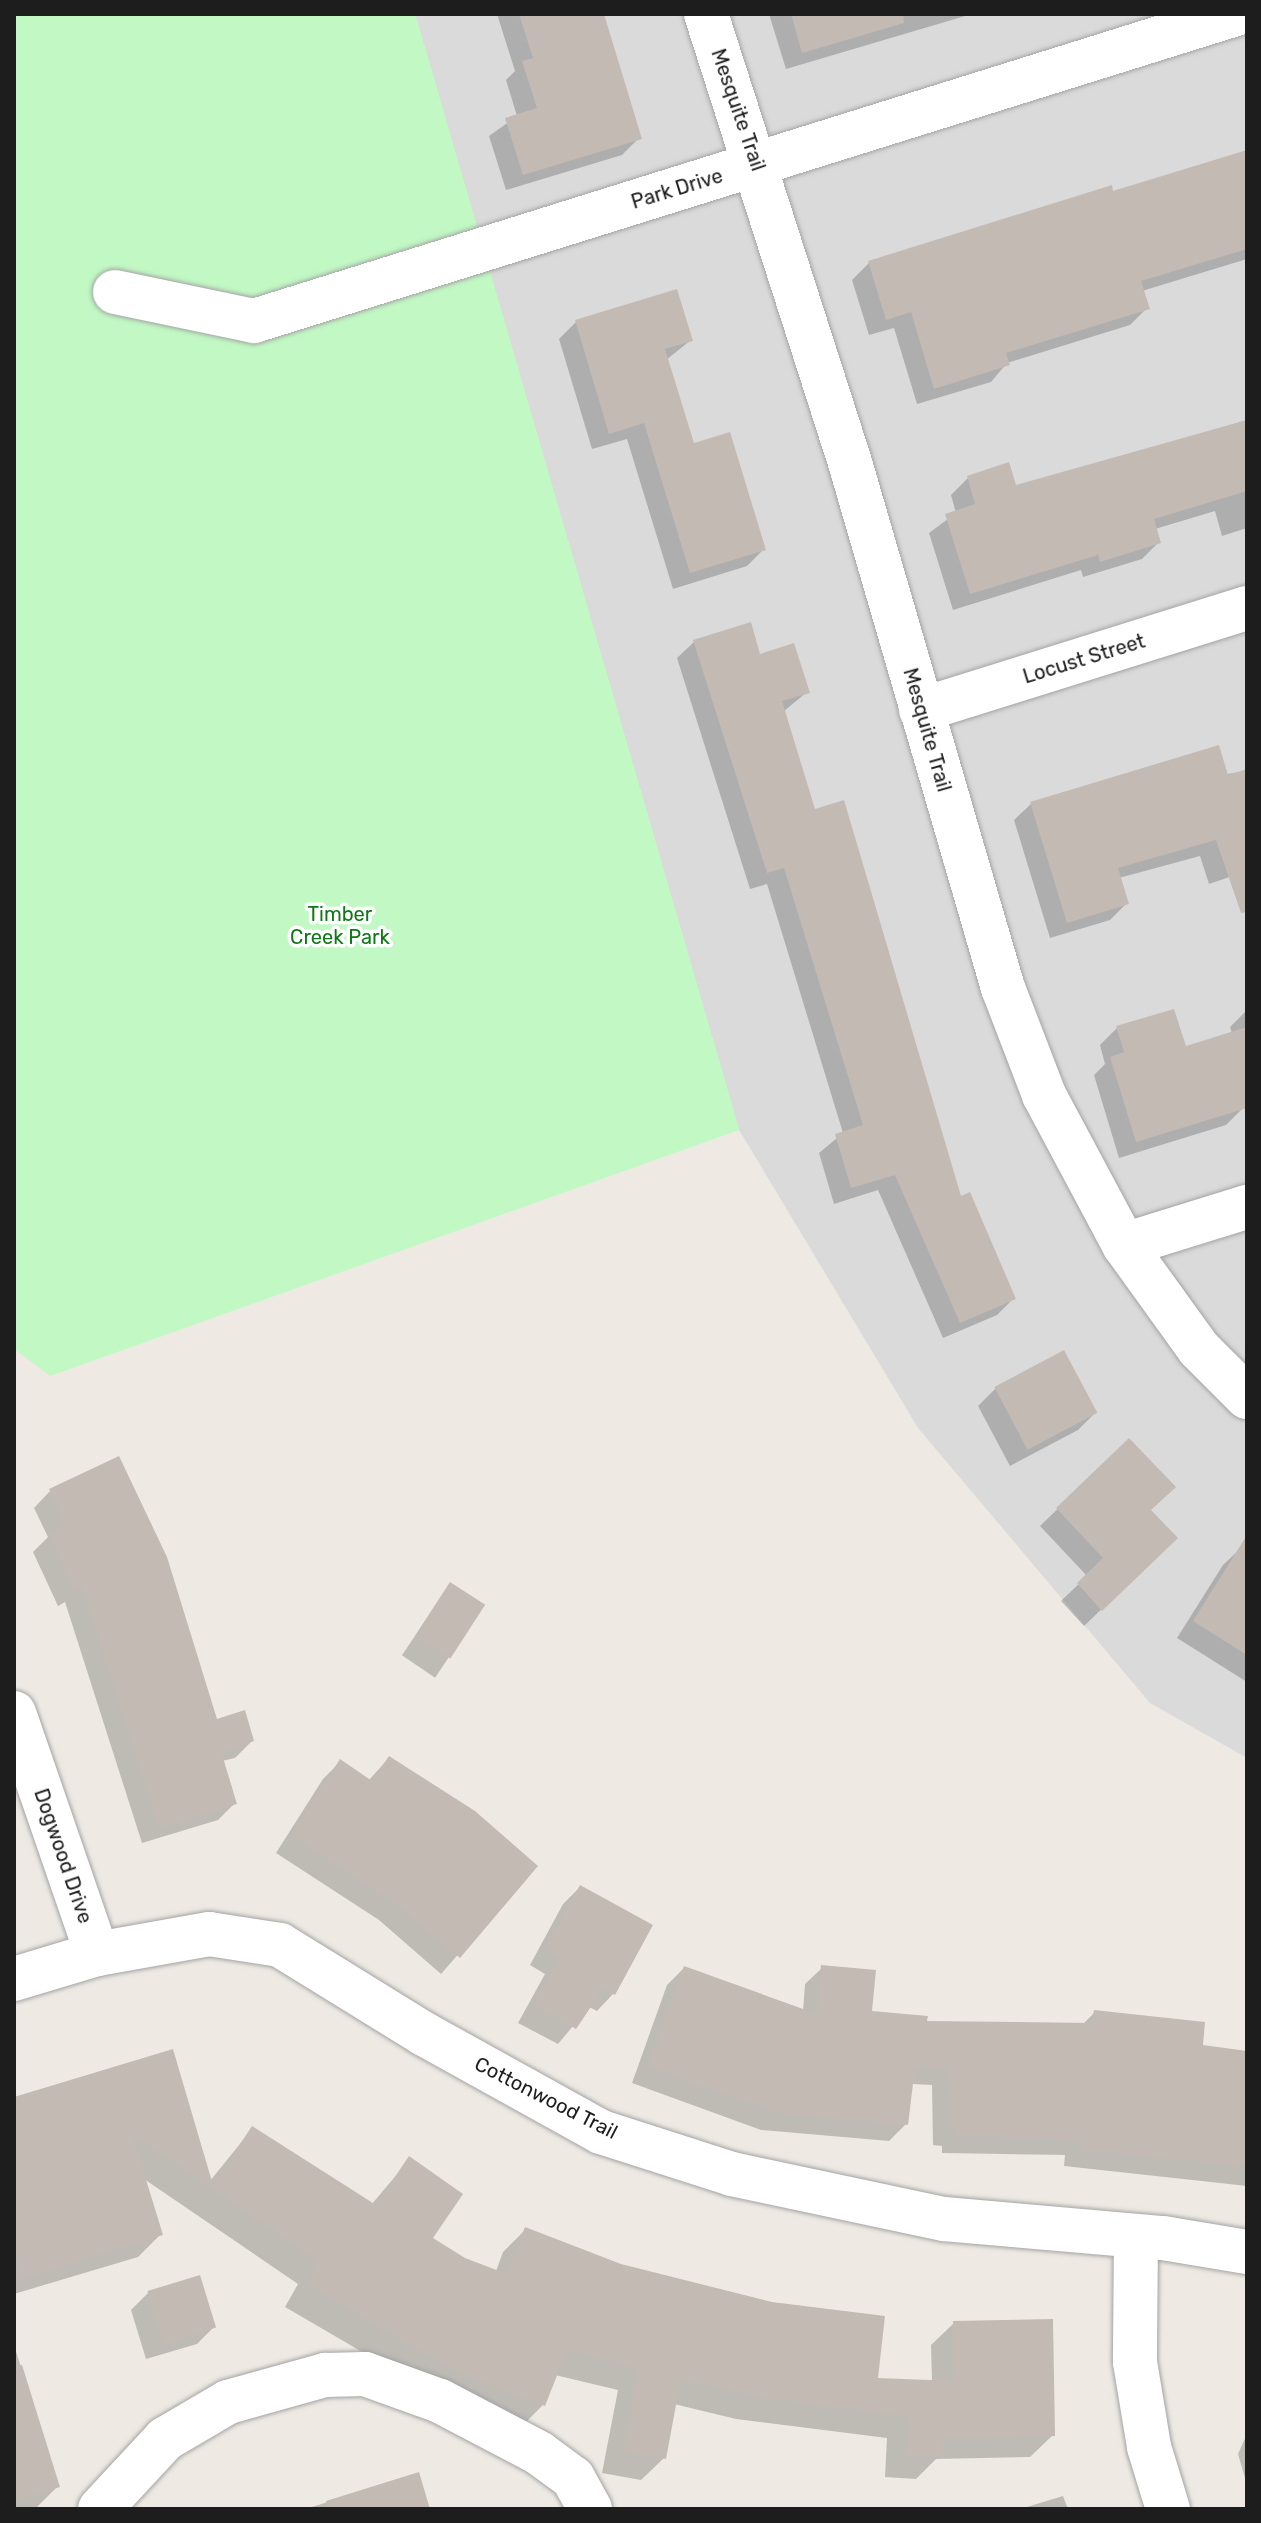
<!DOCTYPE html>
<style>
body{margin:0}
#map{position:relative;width:1261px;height:2523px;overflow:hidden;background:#eeeae3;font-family:Rubik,sans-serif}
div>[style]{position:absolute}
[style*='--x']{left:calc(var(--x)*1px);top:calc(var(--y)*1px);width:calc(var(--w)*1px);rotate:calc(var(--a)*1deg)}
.residential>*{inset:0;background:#dbdada}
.park>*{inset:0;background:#c1f8c4}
.shadow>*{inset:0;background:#0003;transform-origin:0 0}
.building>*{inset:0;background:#c3bab3;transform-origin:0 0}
.roads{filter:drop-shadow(0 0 2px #a4a4a4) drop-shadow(0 0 2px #a4a4a4)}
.minor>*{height:44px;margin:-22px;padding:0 22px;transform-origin:22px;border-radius:22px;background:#fff}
span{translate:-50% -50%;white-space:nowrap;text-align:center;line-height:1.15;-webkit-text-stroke:7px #fff;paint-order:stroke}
.street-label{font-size:20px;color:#1d1d1d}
.park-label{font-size:20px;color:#0e7914}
.frame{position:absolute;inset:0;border:16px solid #1d1d1d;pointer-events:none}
</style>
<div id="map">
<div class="residential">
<div style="clip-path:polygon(415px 14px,1247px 14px,1247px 1758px,1150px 1703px,918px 1428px,739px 1130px)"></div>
</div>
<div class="park">
<div style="clip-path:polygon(14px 14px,415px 14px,739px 1130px,50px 1376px,14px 1349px)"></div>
</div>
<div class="shadow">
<div style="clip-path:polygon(497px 14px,601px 14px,639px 138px,622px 155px,506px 190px,489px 136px,517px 116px,506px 80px,515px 71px)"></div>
<div style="clip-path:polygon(769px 14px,972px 14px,786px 69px)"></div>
<div style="clip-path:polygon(1247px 152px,1247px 259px,1142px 291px,1147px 308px,1130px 325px,1007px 363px,991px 382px,917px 404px,894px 328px,869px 335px,852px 280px,869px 263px)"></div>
<div style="clip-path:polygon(576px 322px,691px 340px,666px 360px,692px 446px,764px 549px,747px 566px,673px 589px,627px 439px,592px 449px,559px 339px)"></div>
<div style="clip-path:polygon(1247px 420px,1247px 528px,1222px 536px,1215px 511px,1155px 529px,1159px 542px,1142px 559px,1083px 577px,1081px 570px,953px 610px,929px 533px,956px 513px,951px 495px,968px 478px,1015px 488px)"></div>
<div style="clip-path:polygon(694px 642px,759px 656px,807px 692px,783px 712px,813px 812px,960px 1199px,1014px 1298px,997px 1315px,943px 1338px,878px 1190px,834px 1204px,819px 1153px,843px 1133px,767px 884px,750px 889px,677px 658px)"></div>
<div style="clip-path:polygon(1247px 771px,1247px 871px,1209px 884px,1200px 856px,1119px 878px,1127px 903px,1110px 920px,1050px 938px,1014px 820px,1031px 804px)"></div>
<div style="clip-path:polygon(1247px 1010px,1243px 1108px,1226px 1125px,1119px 1158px,1094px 1075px,1105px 1064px,1100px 1045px,1117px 1028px,1173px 1011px,1184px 1048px,1232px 1033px,1230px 1027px)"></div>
<div style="clip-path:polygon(1063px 1353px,1095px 1413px,1078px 1430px,1010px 1466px,978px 1406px,995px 1389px)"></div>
<div style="clip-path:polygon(1129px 1440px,1158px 1555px,1084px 1626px,1061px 1601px,1087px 1576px,1040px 1526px)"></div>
<div style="clip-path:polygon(50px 1491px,215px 1721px,252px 1741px,235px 1758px,222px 1761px,235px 1803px,218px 1820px,142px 1843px,65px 1602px,58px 1606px,33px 1552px,48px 1537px,34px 1508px)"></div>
<div style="clip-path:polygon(1240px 1549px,1247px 1553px,1247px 1682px,1177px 1638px,1223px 1565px)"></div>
<div style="left:450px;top:1584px;width:40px;height:86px;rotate:34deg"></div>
<div style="clip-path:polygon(389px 1758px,535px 1866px,441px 1974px,379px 1920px,276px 1853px,323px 1779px,340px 1762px,368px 1781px)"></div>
<div style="clip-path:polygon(580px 1887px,651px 1926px,613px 1994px,597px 2011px,589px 2007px,558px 2044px,518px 2023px,545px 1974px,530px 1965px,563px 1904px)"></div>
<div style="clip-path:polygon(684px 1968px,803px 2011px,805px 1984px,822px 1968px,870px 2013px,925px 2023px,1082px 2025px,1094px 2013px,1201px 2047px,1247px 2053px,1247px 2186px,1064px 2166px,1065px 2155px,942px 2153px,942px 2146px,933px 2145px,932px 2085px,911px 2084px,906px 2124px,889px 2141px,761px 2130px,632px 2083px,667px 1985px)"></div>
<div style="clip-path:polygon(171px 2052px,210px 2181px,252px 2129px,371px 2205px,410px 2159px,430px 2239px,464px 2259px,496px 2271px,503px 2252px,526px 2229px,876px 2380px,932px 2382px,931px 2345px,954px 2323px,1053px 2435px,1030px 2457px,936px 2459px,916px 2479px,885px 2477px,887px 2438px,736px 2419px,674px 2404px,664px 2458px,641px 2480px,602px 2473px,618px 2390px,555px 2375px,544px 2404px,521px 2427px,431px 2392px,285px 2307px,298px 2284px,144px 2179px,161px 2234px,138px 2257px,14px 2294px,14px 2099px)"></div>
<div style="clip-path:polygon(148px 2293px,214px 2327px,197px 2344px,146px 2359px,131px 2310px)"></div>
<div style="clip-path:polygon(14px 2345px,58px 2486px,35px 2509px,14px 2509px)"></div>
<div style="clip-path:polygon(1247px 2434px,1247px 2485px,1238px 2454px)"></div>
<div style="clip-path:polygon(417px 2475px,428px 2509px,305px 2509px)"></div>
<div style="clip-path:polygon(1063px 2496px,1068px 2509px,1020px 2509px)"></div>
</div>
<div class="building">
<div style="clip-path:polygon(519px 14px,604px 14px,642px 139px,523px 175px,505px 118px,537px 108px,522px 61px,533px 58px)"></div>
<div style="clip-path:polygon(791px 14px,903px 14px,904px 23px,802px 53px)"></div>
<div style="clip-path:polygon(1247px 150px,1247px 249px,1141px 281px,1150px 309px,1006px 353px,1010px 365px,934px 389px,911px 312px,886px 320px,868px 261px,1112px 185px,1113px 191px)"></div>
<div style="clip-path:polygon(677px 289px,693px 341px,665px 349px,694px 443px,730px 432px,766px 550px,690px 573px,644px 423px,609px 434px,575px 320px)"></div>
<div style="clip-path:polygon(1247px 420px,1247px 491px,1154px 519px,1161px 543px,1100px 562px,1098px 555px,970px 594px,945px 514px,975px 504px,967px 476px,1009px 462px,1016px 485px)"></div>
<div style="clip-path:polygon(751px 622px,760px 654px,794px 643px,810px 693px,782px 701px,815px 809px,844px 800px,961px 1196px,970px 1192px,1016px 1299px,960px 1323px,895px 1175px,851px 1188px,835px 1134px,863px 1125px,784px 868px,767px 873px,693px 640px)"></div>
<div style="clip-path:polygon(1219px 745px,1228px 775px,1247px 769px,1247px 912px,1241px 913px,1216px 840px,1118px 868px,1129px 904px,1067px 923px,1030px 802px)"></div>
<div style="clip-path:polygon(1174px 1009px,1186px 1046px,1247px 1027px,1247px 1108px,1136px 1142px,1110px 1057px,1124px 1052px,1116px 1026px)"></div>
<div style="left:1064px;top:1350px;width:71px;height:79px;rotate:62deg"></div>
<div style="clip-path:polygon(1129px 1438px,1176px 1487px,1151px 1510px,1178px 1538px,1102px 1611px,1077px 1583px,1103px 1558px,1056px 1508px)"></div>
<div style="clip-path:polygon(119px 1456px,167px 1557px,217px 1719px,245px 1710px,254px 1741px,221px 1751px,237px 1804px,159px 1828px,82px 1587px,75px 1591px,49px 1534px,66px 1525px,49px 1489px)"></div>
<div style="clip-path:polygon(1247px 1535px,1247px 1655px,1193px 1621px)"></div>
<div style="left:450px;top:1582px;width:42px;height:64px;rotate:33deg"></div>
<div style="clip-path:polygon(389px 1756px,475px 1811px,538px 1866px,460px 1958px,396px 1904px,291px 1835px,340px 1759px,372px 1781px)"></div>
<div style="clip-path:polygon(580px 1885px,653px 1925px,615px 1995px,603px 1989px,576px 2029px,534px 2005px,561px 1957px,545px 1948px)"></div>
<div style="clip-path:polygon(821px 1965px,876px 1970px,872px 2011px,928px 2016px,927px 2021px,1092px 2023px,1094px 2010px,1205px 2022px,1203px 2045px,1247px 2051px,1247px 2166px,1080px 2150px,1081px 2139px,958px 2137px,958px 2130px,950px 2129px,948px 2069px,915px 2067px,908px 2125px,779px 2113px,648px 2066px,684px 1966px,817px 2014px)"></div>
<div style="clip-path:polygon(173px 2049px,213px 2185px,252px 2126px,376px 2205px,409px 2156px,463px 2194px,433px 2238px,465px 2258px,507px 2274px,525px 2227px,621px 2264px,772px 2302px,885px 2316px,878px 2378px,954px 2381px,953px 2321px,1053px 2319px,1055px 2436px,942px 2438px,941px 2457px,907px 2456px,909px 2416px,760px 2397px,681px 2378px,666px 2459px,623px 2451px,639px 2368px,567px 2350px,545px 2406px,454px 2370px,306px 2284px,319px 2261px,132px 2134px,163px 2235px,21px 2278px,14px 2256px,14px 2097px)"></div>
<div style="left:200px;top:2275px;width:55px;height:55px;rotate:73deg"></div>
<div style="clip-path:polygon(22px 2365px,60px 2487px,14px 2501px,14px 2366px)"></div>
<div style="clip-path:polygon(419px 2472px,430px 2509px,327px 2509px,326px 2501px)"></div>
</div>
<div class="roads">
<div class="minor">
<div style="--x:706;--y:14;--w:475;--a:72.2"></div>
<div style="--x:851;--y:466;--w:544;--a:73.77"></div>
<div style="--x:1003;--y:988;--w:115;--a:69"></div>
<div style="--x:1044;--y:1095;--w:170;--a:61.9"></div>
<div style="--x:1124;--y:1245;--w:128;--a:54.2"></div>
<div style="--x:1199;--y:1349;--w:68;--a:45"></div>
<div style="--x:115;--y:292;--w:142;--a:11.8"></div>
<div style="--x:254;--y:321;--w:1029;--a:-17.36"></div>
<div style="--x:921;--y:710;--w:342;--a:-17.4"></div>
<div style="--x:1124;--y:1245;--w:129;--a:-17.2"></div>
<div style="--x:14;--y:1713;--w:255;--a:71"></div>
<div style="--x:14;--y:1979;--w:87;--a:-16.8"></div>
<div style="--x:97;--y:1954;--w:114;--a:-10.1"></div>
<div style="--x:209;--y:1934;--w:72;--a:8.8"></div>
<div style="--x:280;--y:1945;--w:169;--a:31.7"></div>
<div style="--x:424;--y:2034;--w:202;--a:29"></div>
<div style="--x:601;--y:2132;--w:138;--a:17.8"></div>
<div style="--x:732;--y:2174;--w:217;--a:12"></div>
<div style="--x:944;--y:2219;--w:220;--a:5"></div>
<div style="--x:1163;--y:2238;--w:85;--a:9.5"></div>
<div style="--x:1136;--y:2236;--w:126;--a:90.5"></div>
<div style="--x:1135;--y:2362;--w:86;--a:80.6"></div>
<div style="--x:1149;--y:2447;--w:65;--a:73"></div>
<div style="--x:100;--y:2509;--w:96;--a:-47.1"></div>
<div style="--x:165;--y:2439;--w:73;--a:-30.4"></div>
<div style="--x:228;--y:2402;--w:101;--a:-15.6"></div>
<div style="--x:325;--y:2375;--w:40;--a:-1.4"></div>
<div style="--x:365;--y:2374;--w:80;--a:19.8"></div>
<div style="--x:440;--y:2401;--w:112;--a:27.7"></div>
<div style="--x:539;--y:2453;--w:42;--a:36.3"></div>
<div style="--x:573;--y:2478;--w:35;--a:61"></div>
</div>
</div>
<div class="street-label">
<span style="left:738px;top:110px;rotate:71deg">Mesquite Trail</span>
<span style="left:677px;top:189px;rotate:-17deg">Park Drive</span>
<span style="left:1084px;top:659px;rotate:-17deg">Locust Street</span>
<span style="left:927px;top:730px;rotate:74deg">Mesquite Trail</span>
<span style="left:63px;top:1856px;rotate:71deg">Dogwood Drive</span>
<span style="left:546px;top:2098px;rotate:27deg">Cottonwood Trail</span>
</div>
<div class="park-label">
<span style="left:340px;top:926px">Timber<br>Creek Park</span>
</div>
<div class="frame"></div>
</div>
